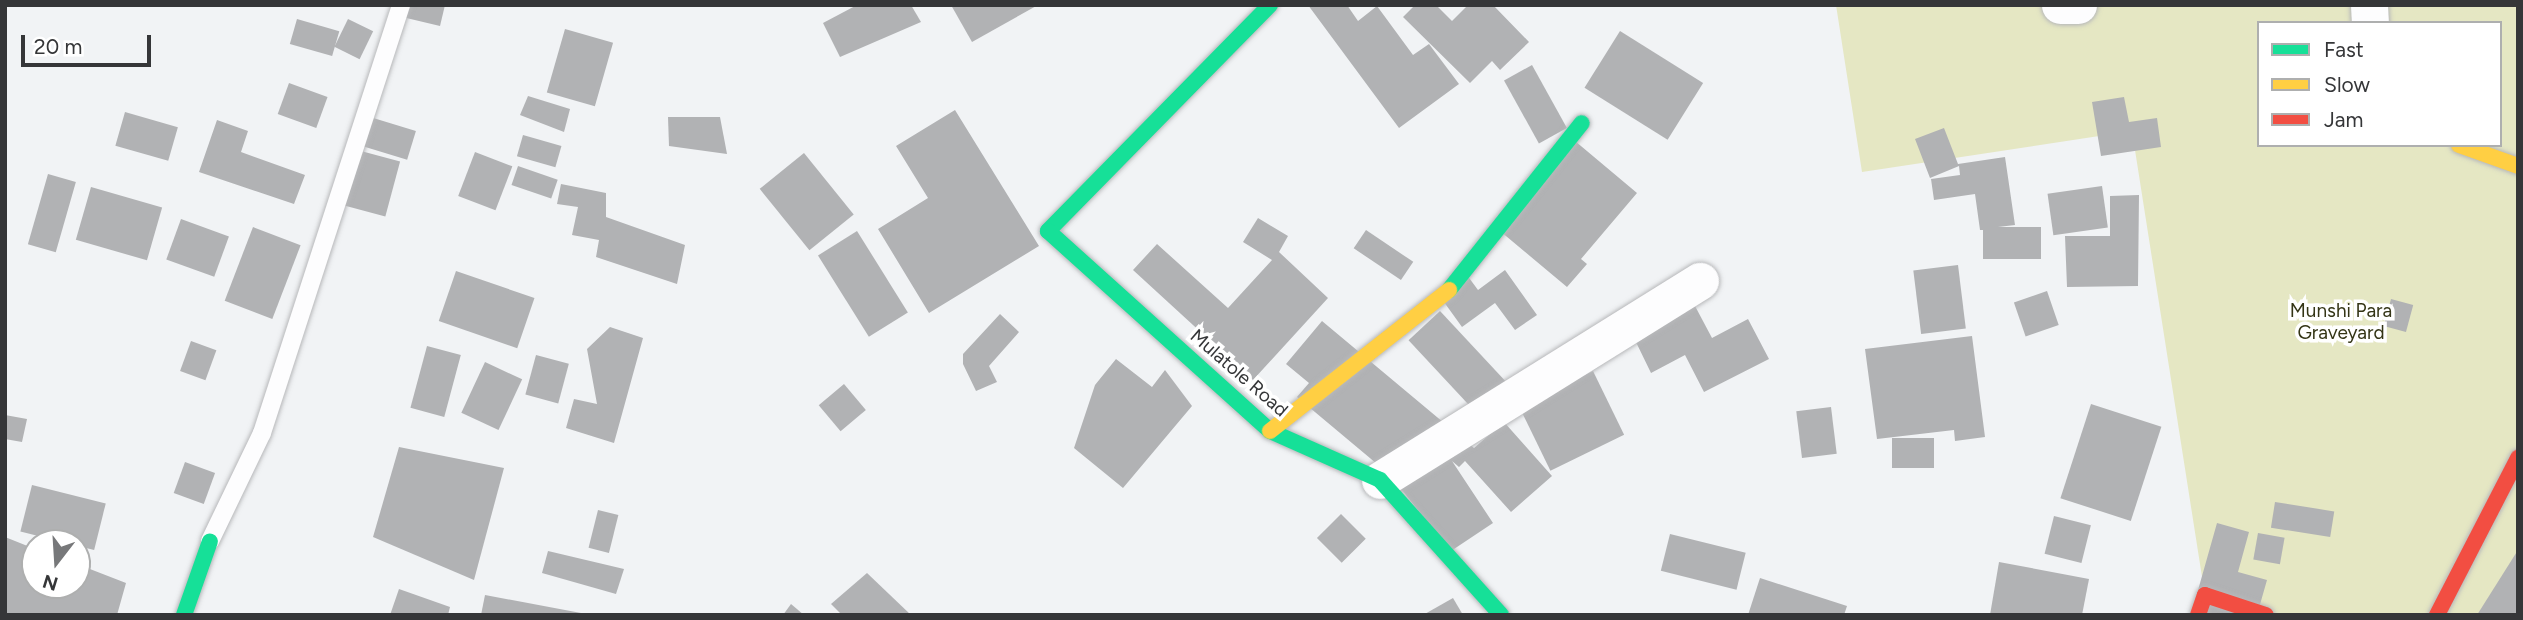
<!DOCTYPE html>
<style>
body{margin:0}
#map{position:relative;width:2523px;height:620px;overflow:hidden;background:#f1f3f5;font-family:Figtree,sans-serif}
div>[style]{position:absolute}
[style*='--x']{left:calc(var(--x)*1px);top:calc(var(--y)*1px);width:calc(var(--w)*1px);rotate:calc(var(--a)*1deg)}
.green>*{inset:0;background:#e5e7c3}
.building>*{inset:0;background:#b1b2b4;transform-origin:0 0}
.roads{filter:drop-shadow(0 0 2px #b7b8ba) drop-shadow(0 0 2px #b7b8ba)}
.lane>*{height:18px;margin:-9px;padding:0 9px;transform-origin:9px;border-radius:9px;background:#fdfdfe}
.street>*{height:37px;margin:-18.5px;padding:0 18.5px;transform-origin:18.5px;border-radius:18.5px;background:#fdfdfe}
.fast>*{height:16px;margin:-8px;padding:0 8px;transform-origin:8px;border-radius:8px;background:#16e098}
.slow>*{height:16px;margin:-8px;padding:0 8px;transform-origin:8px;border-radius:8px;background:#ffcf43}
.jam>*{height:16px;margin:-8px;padding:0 8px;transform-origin:8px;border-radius:8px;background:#f24e42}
span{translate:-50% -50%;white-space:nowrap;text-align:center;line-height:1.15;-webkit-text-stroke:7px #fff;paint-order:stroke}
.park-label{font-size:19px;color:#343516}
.street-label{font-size:19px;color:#353638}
.frame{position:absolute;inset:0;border:7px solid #353638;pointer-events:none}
.legend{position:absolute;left:2257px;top:21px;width:245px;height:126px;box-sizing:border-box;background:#fff;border:2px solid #aeafaf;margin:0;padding:9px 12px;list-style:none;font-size:21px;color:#353638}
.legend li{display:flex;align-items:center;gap:14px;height:35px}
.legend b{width:35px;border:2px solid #aeafaf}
.north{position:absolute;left:21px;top:529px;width:70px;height:70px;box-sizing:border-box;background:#fff;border:2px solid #aeafaf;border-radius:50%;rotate:197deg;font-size:19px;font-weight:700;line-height:28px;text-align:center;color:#353638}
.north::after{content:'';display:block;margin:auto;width:24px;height:32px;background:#77787a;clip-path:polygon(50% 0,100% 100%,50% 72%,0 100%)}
.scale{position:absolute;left:21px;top:35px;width:130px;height:32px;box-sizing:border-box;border:4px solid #353638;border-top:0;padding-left:9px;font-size:21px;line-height:24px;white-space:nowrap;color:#353638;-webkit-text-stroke:5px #fff;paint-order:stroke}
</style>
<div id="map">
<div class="green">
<div style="clip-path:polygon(evenodd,1836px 5px,2518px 5px,2518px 615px,2208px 615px,2132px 131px,1862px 172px,1836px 5px,2259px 23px,2500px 23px,2500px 145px,2259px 145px,2259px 23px)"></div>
</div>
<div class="building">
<div style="clip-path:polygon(400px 5px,445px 5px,440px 26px,398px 16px)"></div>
<div style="clip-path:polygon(857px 5px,911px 5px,921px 22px,840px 57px,823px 23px)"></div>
<div style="clip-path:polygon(951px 5px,1038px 5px,972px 42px)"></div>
<div style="clip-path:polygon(1308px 5px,1347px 5px,1358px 21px,1377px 6px,1413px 55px,1429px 44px,1459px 84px,1399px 128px)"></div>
<div style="clip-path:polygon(1415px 5px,1436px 5px,1452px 21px,1468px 5px,1493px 5px,1529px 42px,1500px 70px,1492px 61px,1470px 83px,1403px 17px)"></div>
<div style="left:297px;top:19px;width:44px;height:26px;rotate:16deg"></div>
<div style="left:348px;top:19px;width:28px;height:31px;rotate:26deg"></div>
<div style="left:565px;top:29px;width:50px;height:66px;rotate:16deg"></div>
<div style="left:1620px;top:31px;width:98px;height:67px;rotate:32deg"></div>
<div style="left:1532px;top:65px;width:72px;height:32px;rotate:61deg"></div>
<div style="left:289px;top:83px;width:41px;height:33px;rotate:20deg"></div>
<div style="clip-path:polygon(528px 96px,570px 109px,564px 132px,520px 115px)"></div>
<div style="clip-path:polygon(2124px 97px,2129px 122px,2157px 118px,2161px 147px,2101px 156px,2092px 102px)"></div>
<div style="clip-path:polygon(955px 110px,1039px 246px,929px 313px,878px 229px,928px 198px,896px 146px)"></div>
<div style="left:125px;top:112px;width:55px;height:35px;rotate:16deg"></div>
<div style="left:370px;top:117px;width:48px;height:30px;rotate:17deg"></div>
<div style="clip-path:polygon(668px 117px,720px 117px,727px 154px,669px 146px)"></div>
<div style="clip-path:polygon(217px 120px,248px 131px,241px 152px,305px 175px,294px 204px,199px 172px)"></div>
<div style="clip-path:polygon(1944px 128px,1958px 164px,2005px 157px,2015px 225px,1998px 227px,2041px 227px,2041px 259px,1983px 259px,1983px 230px,1980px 230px,1975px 194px,1934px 200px,1931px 179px,1960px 175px,1959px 166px,1930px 178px,1915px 139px)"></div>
<div style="left:523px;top:135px;width:40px;height:22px;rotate:16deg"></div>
<div style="clip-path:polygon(1575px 141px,1637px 193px,1581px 259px,1587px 264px,1567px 287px,1500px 231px)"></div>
<div style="left:346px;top:147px;width:56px;height:57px;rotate:15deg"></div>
<div style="left:475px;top:152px;width:40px;height:47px;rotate:21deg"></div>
<div style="left:804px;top:153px;width:79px;height:57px;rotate:51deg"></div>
<div style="left:518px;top:166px;width:42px;height:20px;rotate:19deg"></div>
<div style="left:48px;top:174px;width:29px;height:73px;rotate:16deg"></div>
<div style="clip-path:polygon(561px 184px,606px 193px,606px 217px,685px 245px,677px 284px,596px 257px,599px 240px,572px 235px,578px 207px,557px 204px)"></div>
<div style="left:2102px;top:186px;width:42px;height:55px;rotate:82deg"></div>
<div style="left:91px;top:187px;width:74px;height:55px;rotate:16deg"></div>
<div style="clip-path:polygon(2139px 195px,2138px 286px,2067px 287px,2065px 236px,2110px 236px,2110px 196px)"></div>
<div style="clip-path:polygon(1258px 218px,1288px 236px,1279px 252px,1328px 298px,1253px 380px,1133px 270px,1157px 244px,1228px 308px,1272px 260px,1243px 242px)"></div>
<div style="left:181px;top:219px;width:51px;height:43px;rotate:20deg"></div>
<div style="left:253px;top:227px;width:51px;height:79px;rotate:21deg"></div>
<div style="left:1366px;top:230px;width:57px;height:22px;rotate:34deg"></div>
<div style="left:857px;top:231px;width:96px;height:46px;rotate:58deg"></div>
<div style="left:1958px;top:265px;width:64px;height:45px;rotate:83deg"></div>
<div style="clip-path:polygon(1505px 270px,1537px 315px,1515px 330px,1495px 303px,1462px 327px,1436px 291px,1464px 271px,1478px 290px)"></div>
<div style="left:456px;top:271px;width:83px;height:53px;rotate:19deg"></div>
<div style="left:2047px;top:291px;width:36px;height:35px;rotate:71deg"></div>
<div style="left:2391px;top:299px;width:23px;height:28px;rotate:15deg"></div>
<div style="clip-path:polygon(1695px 306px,1712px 338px,1748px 319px,1769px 359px,1704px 392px,1685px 355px,1651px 373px,1634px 338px)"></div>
<div style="left:1440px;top:311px;width:106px;height:43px;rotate:47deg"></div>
<div style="clip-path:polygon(1000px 314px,1019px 332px,989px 366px,997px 382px,976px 391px,963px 364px,963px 354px)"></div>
<div style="clip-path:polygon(1322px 321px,1474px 448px,1504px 422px,1552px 476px,1511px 512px,1465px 461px,1459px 467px,1452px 461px,1493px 523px,1451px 551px,1389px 474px,1297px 397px,1309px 383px,1286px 364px)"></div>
<div style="clip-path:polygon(610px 327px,643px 338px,614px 443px,566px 428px,574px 399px,597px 404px,587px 349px)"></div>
<div style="clip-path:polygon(1972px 336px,1985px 437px,1955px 441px,1954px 430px,1877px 439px,1865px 349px)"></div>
<div style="left:191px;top:341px;width:27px;height:32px;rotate:20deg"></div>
<div style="left:427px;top:346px;width:35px;height:64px;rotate:15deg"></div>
<div style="left:536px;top:355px;width:34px;height:41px;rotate:15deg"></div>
<div style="clip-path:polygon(1116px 359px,1152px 387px,1165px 370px,1192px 406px,1123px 488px,1074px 448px,1095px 385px)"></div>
<div style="left:485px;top:362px;width:41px;height:56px;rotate:25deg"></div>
<div style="left:1593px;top:371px;width:71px;height:82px;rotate:64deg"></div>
<div style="left:844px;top:384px;width:34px;height:33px;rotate:50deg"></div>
<div style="left:2091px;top:404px;width:74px;height:99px;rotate:18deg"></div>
<div style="left:1831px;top:407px;width:47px;height:35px;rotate:83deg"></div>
<div style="clip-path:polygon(5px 415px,27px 419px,22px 442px,5px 439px)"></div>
<div style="left:1934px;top:438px;width:30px;height:42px;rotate:90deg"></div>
<div style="clip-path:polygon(399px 447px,504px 468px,474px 580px,373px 537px)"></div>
<div style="left:185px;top:462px;width:32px;height:33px;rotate:20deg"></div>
<div style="left:32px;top:485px;width:76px;height:48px;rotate:14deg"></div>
<div style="left:2275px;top:502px;width:60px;height:26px;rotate:9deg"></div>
<div style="left:598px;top:510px;width:21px;height:39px;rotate:14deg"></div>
<div style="left:1341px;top:514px;width:35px;height:34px;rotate:45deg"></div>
<div style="left:2054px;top:516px;width:38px;height:39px;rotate:14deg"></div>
<div style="clip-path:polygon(2217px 523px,2249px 532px,2238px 572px,2267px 580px,2257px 615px,2191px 615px)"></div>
<div style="left:2258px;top:533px;width:27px;height:27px;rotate:10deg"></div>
<div style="left:1670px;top:534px;width:78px;height:38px;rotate:14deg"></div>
<div style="clip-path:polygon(5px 537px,35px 549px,35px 585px,77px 585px,77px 564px,126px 583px,117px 615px,5px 615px)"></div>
<div style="clip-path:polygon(2518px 550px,2518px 615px,2477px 615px)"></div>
<div style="clip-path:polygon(548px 551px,624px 569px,616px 594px,542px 573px)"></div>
<div style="clip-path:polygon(1999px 562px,2089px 579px,2082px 615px,1990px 615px)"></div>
<div style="clip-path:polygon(867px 573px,911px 615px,842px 615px,831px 604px)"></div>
<div style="clip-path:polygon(1760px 578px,1847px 606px,1844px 615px,1748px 615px)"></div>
<div style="clip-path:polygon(399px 589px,450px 607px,448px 615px,390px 615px)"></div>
<div style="clip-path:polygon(485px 595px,581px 613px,581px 615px,481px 615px)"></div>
<div style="clip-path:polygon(1453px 598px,1463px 615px,1423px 615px)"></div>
<div style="clip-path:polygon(791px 604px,804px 615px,783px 615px)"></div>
</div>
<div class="roads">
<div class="lane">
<div style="--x:210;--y:541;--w:120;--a:-64.3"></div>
<div style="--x:262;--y:433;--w:450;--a:-72"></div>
</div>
<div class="street">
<div style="--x:2060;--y:5;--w:18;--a:0"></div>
<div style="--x:2369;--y:5;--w:18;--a:87"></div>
<div style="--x:1380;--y:480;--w:377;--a:-31.9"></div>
</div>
<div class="fast">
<div style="--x:1270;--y:5;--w:317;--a:134.5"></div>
<div style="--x:1048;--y:231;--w:299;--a:42"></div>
<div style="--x:1270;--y:431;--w:120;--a:24"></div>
<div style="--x:1380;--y:480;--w:181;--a:48.1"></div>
<div style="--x:1449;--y:290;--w:213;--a:-51.5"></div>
<div style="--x:184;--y:615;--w:78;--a:-70.6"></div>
</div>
<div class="slow">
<div style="--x:2459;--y:145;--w:63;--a:19.6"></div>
<div style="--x:1270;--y:431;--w:228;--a:-38.2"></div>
</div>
<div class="jam">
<div style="--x:2198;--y:615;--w:21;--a:-71"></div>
<div style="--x:2205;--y:595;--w:64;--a:18.2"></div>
<div style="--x:2437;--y:615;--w:177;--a:-62.7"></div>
</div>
</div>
<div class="park-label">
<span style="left:2341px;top:322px">Munshi Para<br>Graveyard</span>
</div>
<div class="street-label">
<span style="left:1239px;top:373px;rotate:41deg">Mulatole Road</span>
</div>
<div class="frame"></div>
<ul class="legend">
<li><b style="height:9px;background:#16e098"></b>Fast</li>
<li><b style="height:9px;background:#ffcf43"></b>Slow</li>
<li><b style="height:9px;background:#f24e42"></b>Jam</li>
</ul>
<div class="north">N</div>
<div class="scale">20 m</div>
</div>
